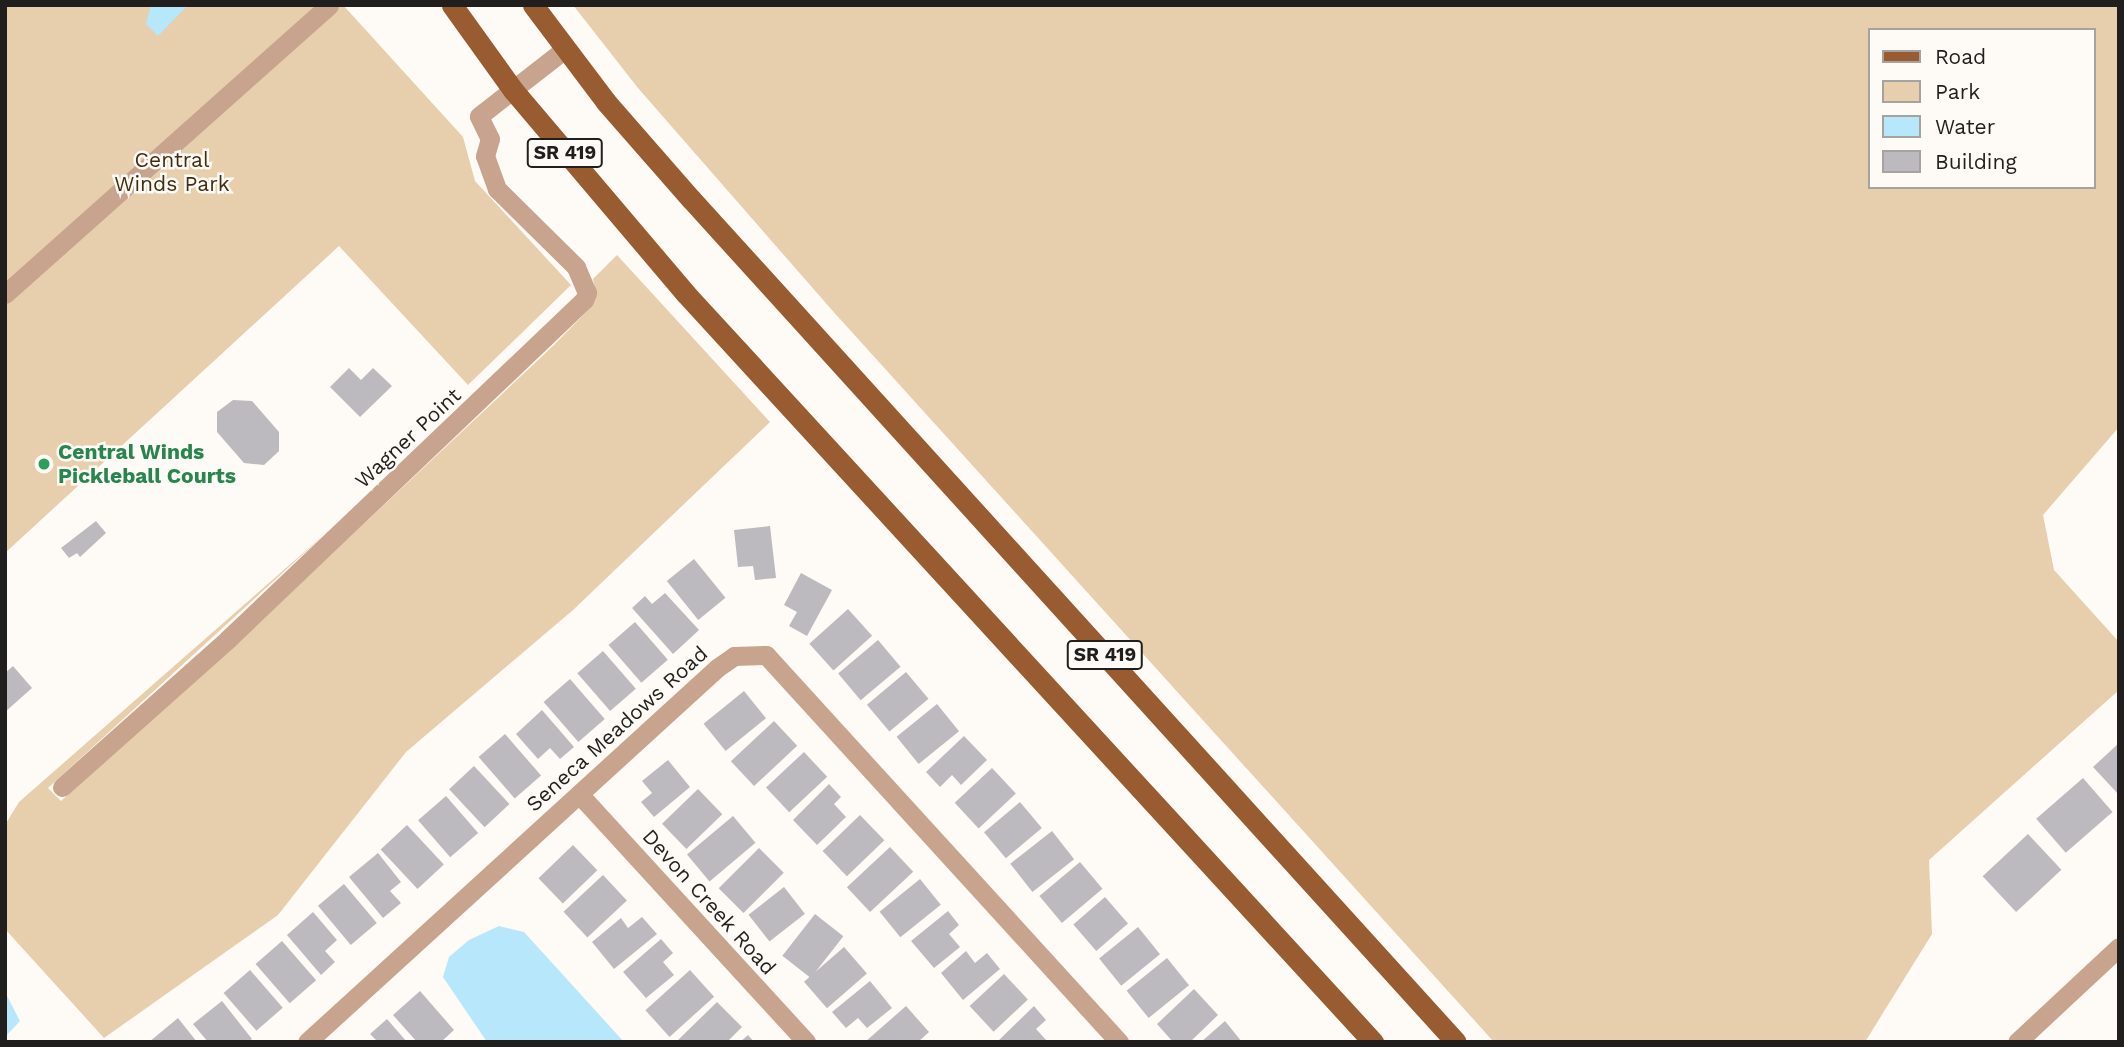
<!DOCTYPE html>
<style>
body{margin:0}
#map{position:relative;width:2124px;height:1047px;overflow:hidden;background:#fefaf5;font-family:"Work Sans",sans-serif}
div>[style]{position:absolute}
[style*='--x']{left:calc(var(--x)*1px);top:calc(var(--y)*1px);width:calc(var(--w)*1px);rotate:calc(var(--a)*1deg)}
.green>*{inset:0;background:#e7ceac}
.water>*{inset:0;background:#b6e7fb}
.building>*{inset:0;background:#bdbabf;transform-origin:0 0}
.street>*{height:19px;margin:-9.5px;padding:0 9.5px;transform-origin:9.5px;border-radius:9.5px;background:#c8a48e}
.primary>*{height:21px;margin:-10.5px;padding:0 10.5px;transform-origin:10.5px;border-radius:10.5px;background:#995b30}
.dots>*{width:19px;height:19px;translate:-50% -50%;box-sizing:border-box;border:4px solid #fefaf5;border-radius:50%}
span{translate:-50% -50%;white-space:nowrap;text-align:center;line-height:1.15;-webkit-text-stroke:5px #fefaf5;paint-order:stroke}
.shield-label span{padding:2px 5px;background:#fefaf5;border:2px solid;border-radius:5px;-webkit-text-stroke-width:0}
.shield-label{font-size:19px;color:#211f1d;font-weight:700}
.park-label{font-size:21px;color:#422d10}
.street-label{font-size:21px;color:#211f1d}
.leisure-label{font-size:21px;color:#27864d;font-weight:700}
.left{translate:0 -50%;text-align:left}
.frame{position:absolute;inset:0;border:7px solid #211f1d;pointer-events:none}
.legend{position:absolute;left:1868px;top:28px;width:228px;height:161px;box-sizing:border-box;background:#fefaf5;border:2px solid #a6a29f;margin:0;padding:9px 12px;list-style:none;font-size:21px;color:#211f1d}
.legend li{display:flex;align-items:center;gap:14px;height:35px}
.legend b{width:35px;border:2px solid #a6a29f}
</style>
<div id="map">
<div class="green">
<div style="clip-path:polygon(5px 5px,343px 5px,463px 137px,475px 181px,571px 285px,468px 385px,339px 246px,5px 553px)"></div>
<div style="clip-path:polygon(evenodd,573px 5px,2119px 5px,2119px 427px,2043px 515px,2054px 570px,2119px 642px,2119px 690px,1929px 860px,1932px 934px,1865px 1042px,1494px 1042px,831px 309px,638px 88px,573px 5px,1870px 30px,2094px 30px,2094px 187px,1870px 187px,1870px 30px)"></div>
<div style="clip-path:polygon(617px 255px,770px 422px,573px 610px,406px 752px,278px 915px,104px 1038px,5px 929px,5px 825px,19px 802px,326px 533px,48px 788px,61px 801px,235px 645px,554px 345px,591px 307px,596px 295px,593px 279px)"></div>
</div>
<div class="water">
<div style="clip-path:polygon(151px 5px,188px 5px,158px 36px,146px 24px)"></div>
<div style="clip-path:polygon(499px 926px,524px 932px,624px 1042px,487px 1042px,443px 977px,449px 957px,469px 940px)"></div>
<div style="clip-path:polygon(5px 992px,20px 1021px,5px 1037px)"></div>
</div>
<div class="building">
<div style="clip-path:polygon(349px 368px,361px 380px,373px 368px,392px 386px,360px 417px,330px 387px)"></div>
<div style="clip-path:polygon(233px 400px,252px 401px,279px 432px,279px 451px,264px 465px,244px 463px,217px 432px,217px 412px)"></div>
<div style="clip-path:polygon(96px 521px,106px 533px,80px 557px,77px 553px,69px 558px,61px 548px)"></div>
<div style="clip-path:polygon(770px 526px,776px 578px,755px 580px,753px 566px,738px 567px,734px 530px)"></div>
<div style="left:694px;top:559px;width:50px;height:35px;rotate:51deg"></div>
<div style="clip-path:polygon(801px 573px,832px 590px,807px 636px,789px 626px,797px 612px,784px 605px)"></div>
<div style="clip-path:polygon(665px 593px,699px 630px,673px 654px,632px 608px,645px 596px,652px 604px)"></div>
<div style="left:848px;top:609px;width:36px;height:52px;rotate:48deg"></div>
<div style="left:635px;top:622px;width:50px;height:35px;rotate:49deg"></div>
<div style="left:878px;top:640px;width:35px;height:52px;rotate:50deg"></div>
<div style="left:603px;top:651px;width:50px;height:34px;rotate:49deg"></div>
<div style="clip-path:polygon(13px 666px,32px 688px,5px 712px,5px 673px)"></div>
<div style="left:906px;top:672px;width:35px;height:51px;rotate:50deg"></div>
<div style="left:570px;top:679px;width:53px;height:35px;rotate:49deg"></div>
<div style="left:744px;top:691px;width:35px;height:52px;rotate:51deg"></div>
<div style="left:937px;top:704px;width:35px;height:52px;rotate:51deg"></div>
<div style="clip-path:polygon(542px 710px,574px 747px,560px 759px,550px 748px,538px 759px,516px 734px)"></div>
<div style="left:774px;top:721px;width:34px;height:59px;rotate:47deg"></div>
<div style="left:505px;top:734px;width:55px;height:35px;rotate:49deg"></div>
<div style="clip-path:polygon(964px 736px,987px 760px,961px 785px,952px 775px,940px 787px,926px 772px)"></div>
<div style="clip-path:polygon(2119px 743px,2119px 795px,2093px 767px)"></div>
<div style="left:804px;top:752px;width:34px;height:52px;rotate:47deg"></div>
<div style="clip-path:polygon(668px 760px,690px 787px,654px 817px,641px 802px,652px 793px,642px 781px)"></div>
<div style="left:474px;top:766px;width:52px;height:34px;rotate:47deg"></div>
<div style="left:992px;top:768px;width:35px;height:51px;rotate:47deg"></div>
<div style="left:2083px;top:778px;width:45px;height:62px;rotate:49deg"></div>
<div style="clip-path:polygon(829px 784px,841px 797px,834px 804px,846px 817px,817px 845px,793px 820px)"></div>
<div style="left:698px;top:789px;width:35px;height:50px;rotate:46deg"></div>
<div style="left:446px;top:796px;width:49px;height:37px;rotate:49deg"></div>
<div style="left:1020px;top:802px;width:34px;height:47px;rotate:50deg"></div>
<div style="left:860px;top:815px;width:35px;height:52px;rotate:46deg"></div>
<div style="left:733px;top:816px;width:35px;height:60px;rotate:50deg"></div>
<div style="left:407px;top:825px;width:54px;height:36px;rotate:47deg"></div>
<div style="left:1052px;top:831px;width:36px;height:53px;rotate:52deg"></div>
<div style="left:2028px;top:834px;width:49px;height:62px;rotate:47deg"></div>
<div style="left:573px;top:845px;width:35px;height:48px;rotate:46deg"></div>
<div style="left:890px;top:847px;width:34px;height:59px;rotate:47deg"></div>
<div style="left:759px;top:848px;width:35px;height:57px;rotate:45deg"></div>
<div style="clip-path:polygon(378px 853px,401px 882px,390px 891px,401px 903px,383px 918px,349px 877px)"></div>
<div style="left:1080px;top:862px;width:35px;height:53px;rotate:50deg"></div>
<div style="left:603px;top:875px;width:35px;height:54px;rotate:47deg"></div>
<div style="left:920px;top:879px;width:33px;height:52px;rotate:51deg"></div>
<div style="left:344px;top:884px;width:51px;height:34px;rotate:50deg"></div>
<div style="left:784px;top:887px;width:34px;height:45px;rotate:52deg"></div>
<div style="left:1105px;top:897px;width:35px;height:42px;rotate:49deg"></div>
<div style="clip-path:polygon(948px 911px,959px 925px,949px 934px,960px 947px,934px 968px,911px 941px)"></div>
<div style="clip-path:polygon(313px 912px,337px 940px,325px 951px,335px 962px,321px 975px,287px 935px)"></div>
<div style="left:815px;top:914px;width:36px;height:53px;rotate:38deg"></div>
<div style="clip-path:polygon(642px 917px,657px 934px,614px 969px,592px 942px,621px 918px,628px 928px)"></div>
<div style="left:1138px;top:927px;width:35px;height:50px;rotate:51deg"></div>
<div style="clip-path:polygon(661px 939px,673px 953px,663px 962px,674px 975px,646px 998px,623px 972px)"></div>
<div style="left:282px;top:941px;width:52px;height:35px;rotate:49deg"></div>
<div style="left:844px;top:947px;width:35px;height:53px;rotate:49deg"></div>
<div style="clip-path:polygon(966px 951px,975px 963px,987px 953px,1000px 969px,963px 1000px,941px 973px)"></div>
<div style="left:1167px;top:958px;width:35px;height:52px;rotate:51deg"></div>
<div style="left:250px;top:970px;width:50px;height:35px;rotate:49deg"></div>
<div style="left:690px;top:970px;width:36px;height:60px;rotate:48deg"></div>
<div style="left:1004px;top:974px;width:35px;height:47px;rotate:47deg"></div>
<div style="clip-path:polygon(870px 981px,892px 1008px,867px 1028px,858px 1018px,846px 1028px,832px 1012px)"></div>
<div style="clip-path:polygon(1194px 989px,1218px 1015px,1190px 1042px,1173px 1042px,1157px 1024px)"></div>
<div style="clip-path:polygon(420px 991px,454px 1030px,441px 1042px,417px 1042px,393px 1015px)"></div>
<div style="clip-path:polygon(222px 1001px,252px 1039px,248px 1042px,208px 1042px,193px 1024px)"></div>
<div style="clip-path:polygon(717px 1002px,742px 1027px,727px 1042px,676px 1042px)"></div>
<div style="clip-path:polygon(906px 1006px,929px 1032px,918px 1042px,865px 1042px)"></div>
<div style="clip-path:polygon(1034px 1006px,1046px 1020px,1036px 1029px,1047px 1041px,997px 1042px)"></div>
<div style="clip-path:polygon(178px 1018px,197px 1042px,149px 1042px)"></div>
<div style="clip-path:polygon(387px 1019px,407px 1042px,378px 1042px,370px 1034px)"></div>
<div style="clip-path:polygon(1225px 1021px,1242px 1042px,1201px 1042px)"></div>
<div style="clip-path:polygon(748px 1035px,754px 1042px,740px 1042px)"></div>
</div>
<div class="street">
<div style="--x:5;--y:294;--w:434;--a:-41.7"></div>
<div style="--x:62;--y:787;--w:222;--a:-41.7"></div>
<div style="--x:228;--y:639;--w:492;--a:-43.6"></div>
<div style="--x:584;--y:300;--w:8;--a:-67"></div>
<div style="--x:587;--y:293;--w:28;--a:-113"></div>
<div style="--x:576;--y:267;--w:111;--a:-135.4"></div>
<div style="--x:497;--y:189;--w:35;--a:-110"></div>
<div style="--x:485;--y:156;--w:18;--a:-74"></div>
<div style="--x:490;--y:139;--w:25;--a:-116"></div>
<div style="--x:479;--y:116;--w:109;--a:-37.9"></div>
<div style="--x:579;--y:794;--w:336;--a:47.5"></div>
<div style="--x:307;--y:1042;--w:555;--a:-42.37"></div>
<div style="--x:717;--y:668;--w:21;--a:-35"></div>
<div style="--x:734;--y:656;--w:32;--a:-2"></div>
<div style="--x:766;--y:655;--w:524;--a:47.63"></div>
<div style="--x:2017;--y:1042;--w:139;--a:-43"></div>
</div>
<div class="primary">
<div style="--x:452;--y:5;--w:105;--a:54.3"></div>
<div style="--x:513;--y:90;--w:267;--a:49.7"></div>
<div style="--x:686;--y:294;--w:1016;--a:47.43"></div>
<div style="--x:533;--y:5;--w:121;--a:53"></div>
<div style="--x:606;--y:102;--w:129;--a:48.8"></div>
<div style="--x:691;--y:199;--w:1138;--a:47.78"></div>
</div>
<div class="dots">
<div style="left:44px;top:464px;background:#2e9e5b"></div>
</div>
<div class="shield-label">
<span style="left:565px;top:153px">SR 419</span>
<span style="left:1105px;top:655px">SR 419</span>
</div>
<div class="park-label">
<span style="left:172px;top:172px">Central<br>Winds Park</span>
</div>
<div class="street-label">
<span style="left:408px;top:438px;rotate:-43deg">Wagner Point</span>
<span style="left:617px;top:729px;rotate:-42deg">Seneca Meadows Road</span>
<span style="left:709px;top:902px;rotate:48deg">Devon Creek Road</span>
</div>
<div class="leisure-label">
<span class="left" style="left:58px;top:464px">Central Winds<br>Pickleball Courts</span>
</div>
<div class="frame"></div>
<ul class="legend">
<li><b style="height:9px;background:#995b30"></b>Road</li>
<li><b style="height:19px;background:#e7ceac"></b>Park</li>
<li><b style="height:19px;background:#b6e7fb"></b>Water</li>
<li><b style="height:19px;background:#bdbabf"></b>Building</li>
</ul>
</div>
